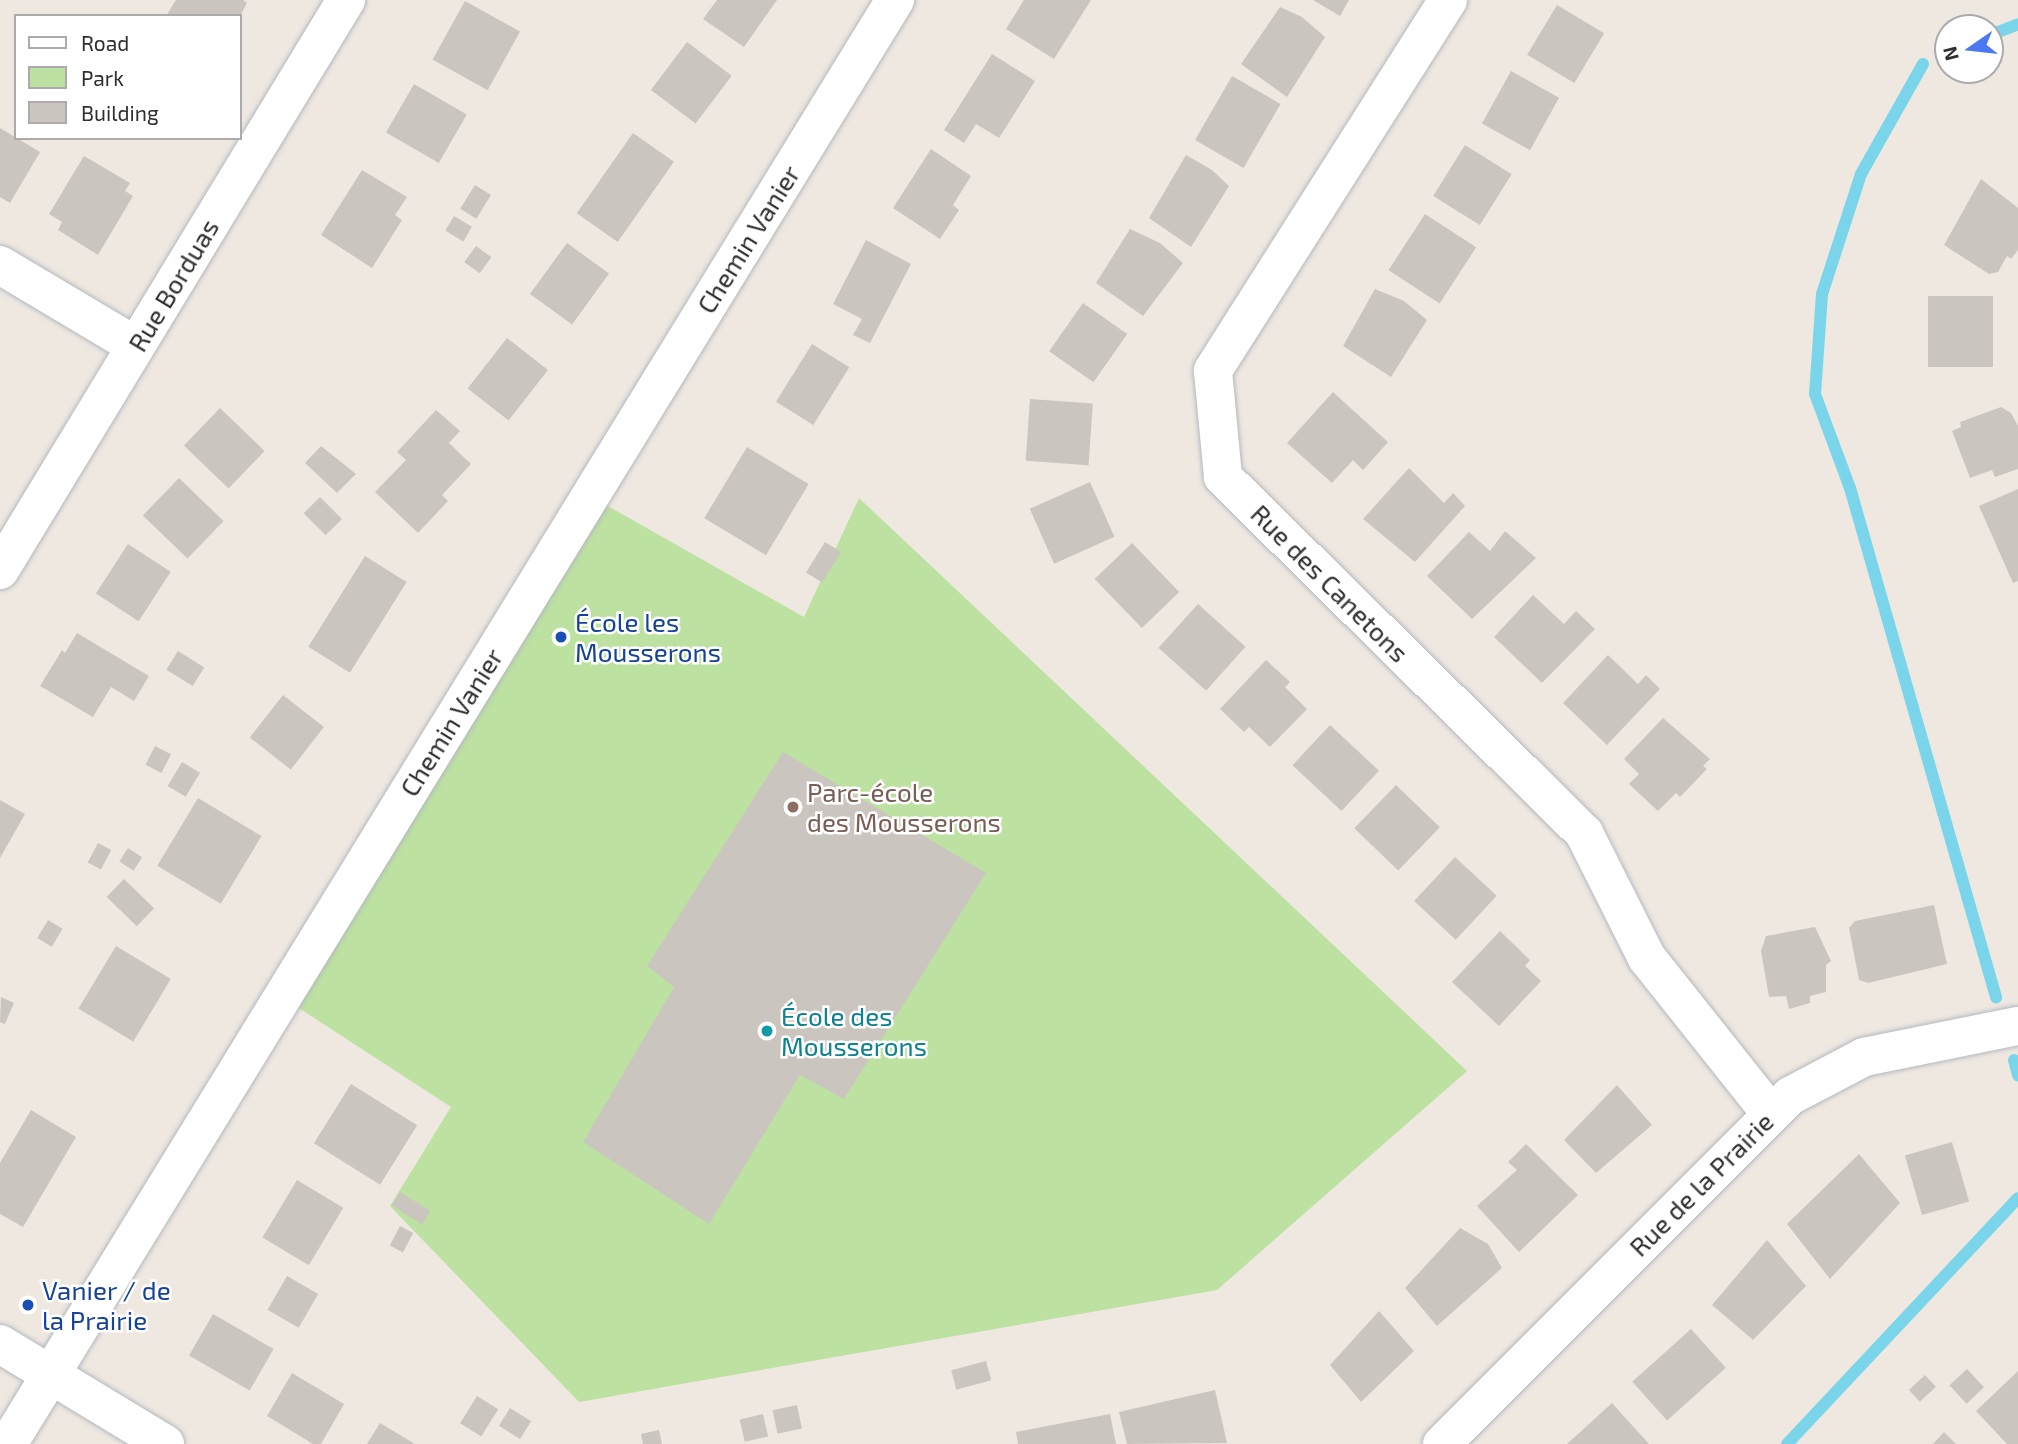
<!DOCTYPE html>
<meta charset="utf-8">
<style>
body{margin:0}
#map{position:relative;width:2018px;height:1444px;overflow:hidden;background:#eee8e1;font-family:"Exo 2",sans-serif}
div>[style]{position:absolute}
[style*='--x']{left:calc(var(--x)*1px);top:calc(var(--y)*1px);width:calc(var(--w)*1px);rotate:calc(var(--a)*1deg)}
.green>*{inset:0;background:#bce1a1}
.stream>*{height:12px;margin:-6px;padding:0 6px;transform-origin:6px;border-radius:6px;background:#7bd5ea}
.building>*{inset:0;background:#cac6bf;transform-origin:0 0}
.roads{filter:drop-shadow(0 0 2px #b5b8c0) drop-shadow(0 0 2px #b5b8c0)}
.minor>*{height:38px;margin:-19px;padding:0 19px;transform-origin:19px;border-radius:19px;background:#fff}
.dots>*{width:19px;height:19px;translate:-50% -50%;box-sizing:border-box;border:4px solid #fff;border-radius:50%}
span{translate:-50% -50%;white-space:nowrap;text-align:center;line-height:1.15;-webkit-text-stroke:5px #fff;paint-order:stroke}
.street-label{font-size:26px;color:#2e2e2e}
.transit-label{font-size:26px;color:#164399}
.left{translate:0 -50%;text-align:left}
.education-label{font-size:26px;color:#785e54}
.culture-label{font-size:26px;color:#0d838f}
.legend{position:absolute;left:14px;top:14px;width:228px;height:126px;box-sizing:border-box;background:#fff;border:2px solid #ababab;margin:0;padding:9px 12px;list-style:none;font-size:21px;color:#2e2e2e}
.legend li{display:flex;align-items:center;gap:14px;height:35px}
.legend b{width:35px;border:2px solid #ababab}
.north{position:absolute;left:1934px;top:14px;width:70px;height:70px;box-sizing:border-box;background:#fff;border:2px solid #ababab;border-radius:50%;rotate:256deg;font-size:19px;font-weight:700;line-height:28px;text-align:center;color:#2e2e2e}
.north::after{content:'';display:block;margin:auto;width:24px;height:32px;background:#4b78f2;clip-path:polygon(50% 0,100% 100%,50% 72%,0 100%)}
</style>
<div id="map">
<div class="green">
<div style="clip-path:polygon(590px 496px,804px 617px,859px 498px,1467px 1071px,1217px 1290px,579px 1402px,390px 1206px,451px 1107px,282px 997px)"></div>
</div>
<div class="stream">
<div style="--x:1990;--y:35;--w:30;--a:-21"></div>
<div style="--x:1923;--y:64;--w:126;--a:119.4"></div>
<div style="--x:1861;--y:174;--w:126;--a:108"></div>
<div style="--x:1822;--y:294;--w:100;--a:94"></div>
<div style="--x:1815;--y:394;--w:100;--a:69.6"></div>
<div style="--x:1850;--y:488;--w:530;--a:74"></div>
<div style="--x:2014;--y:1060;--w:16;--a:75"></div>
<div style="--x:1787;--y:1444;--w:337;--a:-46.8"></div>
</div>
<div class="building">
<div style="clip-path:polygon(176px 0,243px 0,247px 3px,240px 16px,166px 16px)"></div>
<div style="clip-path:polygon(717px 0,777px 0,744px 47px,703px 19px)"></div>
<div style="clip-path:polygon(1024px 0,1091px 0,1054px 59px,1006px 29px)"></div>
<div style="clip-path:polygon(1313px 0,1349px 0,1340px 16px)"></div>
<div style="left:465px;top:1px;width:63px;height:67px;rotate:29deg"></div>
<div style="left:1557px;top:5px;width:55px;height:58px;rotate:31deg"></div>
<div style="clip-path:polygon(1280px 7px,1302px 17px,1325px 37px,1287px 97px,1241px 64px)"></div>
<div style="left:687px;top:42px;width:56px;height:60px;rotate:37deg"></div>
<div style="clip-path:polygon(992px 54px,1035px 81px,999px 138px,976px 124px,964px 143px,944px 130px)"></div>
<div style="left:1511px;top:71px;width:55px;height:60px;rotate:29deg"></div>
<div style="left:1232px;top:76px;width:56px;height:74px;rotate:30deg"></div>
<div style="left:414px;top:84px;width:61px;height:56px;rotate:30deg"></div>
<div style="clip-path:polygon(0 128px,40px 152px,10px 203px,0 197px)"></div>
<div style="left:633px;top:133px;width:50px;height:98px;rotate:35deg"></div>
<div style="left:1465px;top:145px;width:55px;height:60px;rotate:32deg"></div>
<div style="clip-path:polygon(931px 149px,971px 176px,953px 205px,959px 210px,940px 239px,893px 208px)"></div>
<div style="clip-path:polygon(1186px 155px,1212px 170px,1229px 186px,1191px 247px,1149px 218px)"></div>
<div style="clip-path:polygon(84px 156px,130px 183px,125px 191px,133px 196px,98px 255px,58px 230px,62px 222px,49px 214px)"></div>
<div style="clip-path:polygon(362px 170px,407px 197px,395px 215px,402px 220px,372px 268px,321px 235px)"></div>
<div style="clip-path:polygon(1981px 179px,2018px 208px,2018px 250px,2011px 259px,2007px 256px,1998px 272px,1989px 274px,1944px 245px)"></div>
<div style="left:475px;top:185px;width:19px;height:28px;rotate:32deg"></div>
<div style="left:1425px;top:214px;width:61px;height:67px;rotate:33deg"></div>
<div style="left:454px;top:216px;width:21px;height:17px;rotate:31deg"></div>
<div style="clip-path:polygon(1130px 229px,1160px 243px,1183px 263px,1143px 316px,1096px 283px)"></div>
<div style="clip-path:polygon(866px 240px,911px 264px,870px 343px,853px 335px,862px 319px,833px 304px)"></div>
<div style="left:567px;top:243px;width:52px;height:63px;rotate:36deg"></div>
<div style="left:476px;top:246px;width:19px;height:20px;rotate:36deg"></div>
<div style="clip-path:polygon(1375px 289px,1404px 301px,1427px 320px,1391px 377px,1343px 346px)"></div>
<div style="left:1928px;top:296px;width:65px;height:71px"></div>
<div style="left:1083px;top:303px;width:54px;height:59px;rotate:35deg"></div>
<div style="left:507px;top:338px;width:52px;height:64px;rotate:38deg"></div>
<div style="left:812px;top:344px;width:44px;height:68px;rotate:32deg"></div>
<div style="clip-path:polygon(1333px 392px,1388px 442px,1363px 470px,1353px 460px,1332px 483px,1287px 443px)"></div>
<div style="left:1030px;top:399px;width:63px;height:62px;rotate:4deg"></div>
<div style="clip-path:polygon(2001px 407px,2011px 413px,2018px 426px,2018px 469px,1995px 477px,1992px 470px,1970px 478px,1952px 431px,1961px 427px,1960px 422px)"></div>
<div style="left:220px;top:408px;width:62px;height:52px;rotate:44deg"></div>
<div style="clip-path:polygon(436px 410px,460px 431px,449px 443px,471px 464px,442px 495px,448px 501px,418px 533px,375px 492px,406px 460px,397px 452px)"></div>
<div style="clip-path:polygon(321px 446px,356px 474px,337px 493px,305px 463px)"></div>
<div style="left:747px;top:447px;width:72px;height:83px;rotate:31deg"></div>
<div style="clip-path:polygon(1409px 468px,1444px 503px,1453px 493px,1465px 506px,1415px 562px,1363px 519px)"></div>
<div style="left:179px;top:478px;width:62px;height:52px;rotate:44deg"></div>
<div style="left:1090px;top:482px;width:60px;height:66px;rotate:66deg"></div>
<div style="clip-path:polygon(2018px 489px,2018px 581px,2013px 583px,1979px 506px)"></div>
<div style="left:320px;top:497px;width:31px;height:23px;rotate:45deg"></div>
<div style="clip-path:polygon(1505px 531px,1536px 558px,1472px 619px,1427px 576px,1469px 532px,1490px 551px)"></div>
<div style="left:825px;top:542px;width:19px;height:36px;rotate:32deg"></div>
<div style="left:1132px;top:543px;width:68px;height:52px;rotate:46deg"></div>
<div style="left:128px;top:544px;width:51px;height:59px;rotate:33deg"></div>
<div style="left:365px;top:556px;width:49px;height:107px;rotate:32deg"></div>
<div style="clip-path:polygon(1533px 595px,1564px 624px,1576px 611px,1595px 629px,1542px 683px,1494px 637px)"></div>
<div style="left:1198px;top:604px;width:64px;height:59px;rotate:42deg"></div>
<div style="clip-path:polygon(77px 633px,149px 676px,134px 701px,111px 687px,93px 717px,40px 686px,62px 650px,65px 653px)"></div>
<div style="left:178px;top:651px;width:31px;height:22px;rotate:32deg"></div>
<div style="clip-path:polygon(1608px 655px,1638px 684px,1646px 675px,1660px 689px,1607px 745px,1563px 703px)"></div>
<div style="clip-path:polygon(1266px 660px,1290px 682px,1285px 687px,1307px 709px,1270px 747px,1249px 727px,1244px 732px,1220px 709px)"></div>
<div style="left:283px;top:695px;width:52px;height:54px;rotate:38deg"></div>
<div style="clip-path:polygon(1663px 718px,1710px 759px,1703px 766px,1707px 769px,1680px 797px,1676px 793px,1658px 811px,1629px 784px,1639px 774px,1624px 759px)"></div>
<div style="left:1330px;top:725px;width:67px;height:55px;rotate:43deg"></div>
<div style="left:155px;top:746px;width:18px;height:21px;rotate:27deg"></div>
<div style="clip-path:polygon(783px 752px,986px 873px,844px 1099px,800px 1075px,709px 1224px,583px 1142px,674px 987px,647px 966px)"></div>
<div style="left:182px;top:762px;width:21px;height:28px;rotate:31deg"></div>
<div style="left:1396px;top:785px;width:61px;height:60px;rotate:44deg"></div>
<div style="left:198px;top:798px;width:74px;height:79px;rotate:31deg"></div>
<div style="clip-path:polygon(0 800px,25px 814px,0 858px)"></div>
<div style="left:98px;top:843px;width:15px;height:22px;rotate:28deg"></div>
<div style="left:128px;top:848px;width:17px;height:16px;rotate:33deg"></div>
<div style="left:1455px;top:857px;width:57px;height:60px;rotate:43deg"></div>
<div style="left:124px;top:879px;width:42px;height:25px;rotate:44deg"></div>
<div style="clip-path:polygon(1934px 905px,1947px 964px,1868px 983px,1859px 980px,1849px 928px,1855px 921px)"></div>
<div style="left:48px;top:920px;width:17px;height:21px;rotate:31deg"></div>
<div style="clip-path:polygon(1815px 927px,1831px 961px,1826px 965px,1826px 992px,1810px 996px,1810px 1003px,1789px 1009px,1786px 996px,1769px 997px,1761px 951px,1766px 936px)"></div>
<div style="clip-path:polygon(1500px 931px,1530px 960px,1525px 966px,1541px 981px,1499px 1026px,1452px 982px)"></div>
<div style="left:116px;top:946px;width:64px;height:73px;rotate:31deg"></div>
<div style="clip-path:polygon(1px 997px,14px 1003px,5px 1024px,0 1022px)"></div>
<div style="left:351px;top:1084px;width:78px;height:70px;rotate:32deg"></div>
<div style="clip-path:polygon(1617px 1085px,1652px 1125px,1596px 1173px,1564px 1140px)"></div>
<div style="clip-path:polygon(31px 1110px,76px 1137px,23px 1227px,0 1214px,0 1163px)"></div>
<div style="left:1952px;top:1142px;width:62px;height:49px;rotate:74deg"></div>
<div style="clip-path:polygon(1526px 1144px,1578px 1195px,1519px 1252px,1477px 1206px,1517px 1170px,1508px 1162px)"></div>
<div style="clip-path:polygon(1859px 1154px,1900px 1203px,1830px 1279px,1787px 1224px)"></div>
<div style="left:297px;top:1180px;width:54px;height:67px;rotate:31deg"></div>
<div style="left:400px;top:1192px;width:36px;height:16px;rotate:32deg"></div>
<div style="left:400px;top:1226px;width:15px;height:22px;rotate:28deg"></div>
<div style="clip-path:polygon(1460px 1228px,1488px 1244px,1502px 1268px,1437px 1326px,1405px 1288px)"></div>
<div style="clip-path:polygon(1767px 1240px,1806px 1286px,1753px 1340px,1712px 1305px)"></div>
<div style="left:287px;top:1276px;width:36px;height:39px;rotate:30deg"></div>
<div style="clip-path:polygon(1379px 1311px,1414px 1351px,1361px 1402px,1330px 1365px)"></div>
<div style="left:213px;top:1314px;width:70px;height:48px;rotate:30deg"></div>
<div style="left:1691px;top:1329px;width:52px;height:79px;rotate:48deg"></div>
<div style="left:986px;top:1361px;width:20px;height:36px;rotate:75deg"></div>
<div style="left:1967px;top:1369px;width:25px;height:24px;rotate:47deg"></div>
<div style="clip-path:polygon(2018px 1371px,2018px 1444px,2007px 1444px,1976px 1411px)"></div>
<div style="clip-path:polygon(292px 1373px,344px 1404px,321px 1444px,313px 1444px,267px 1416px)"></div>
<div style="left:1925px;top:1375px;width:16px;height:22px;rotate:47deg"></div>
<div style="clip-path:polygon(1215px 1390px,1227px 1443px,1127px 1444px,1119px 1412px)"></div>
<div style="left:477px;top:1396px;width:25px;height:32px;rotate:32deg"></div>
<div style="clip-path:polygon(1612px 1403px,1649px 1444px,1567px 1444px)"></div>
<div style="left:797px;top:1405px;width:24px;height:25px;rotate:78deg"></div>
<div style="left:510px;top:1408px;width:25px;height:21px;rotate:32deg"></div>
<div style="left:763px;top:1414px;width:23px;height:24px;rotate:77deg"></div>
<div style="clip-path:polygon(1110px 1414px,1116px 1444px,1018px 1444px,1016px 1432px)"></div>
<div style="clip-path:polygon(380px 1423px,415px 1444px,367px 1444px)"></div>
<div style="clip-path:polygon(659px 1430px,662px 1444px,643px 1444px,641px 1434px)"></div>
<div style="clip-path:polygon(1944px 1432px,1956px 1444px,1933px 1444px)"></div>
</div>
<div class="roads">
<div class="minor">
<div style="--x:1448;--y:0;--w:439;--a:122.4"></div>
<div style="--x:1213;--y:371;--w:106;--a:84.6"></div>
<div style="--x:1223;--y:477;--w:507;--a:44.6"></div>
<div style="--x:1584;--y:833;--w:140;--a:63.3"></div>
<div style="--x:1647;--y:958;--w:199;--a:51.5"></div>
<div style="--x:0;--y:265;--w:158;--a:30.8"></div>
<div style="--x:0;--y:570;--w:667;--a:-58.74"></div>
<div style="--x:0;--y:1344;--w:193;--a:31.2"></div>
<div style="--x:8;--y:1444;--w:1695;--a:-58.44"></div>
<div style="--x:1442;--y:1444;--w:492;--a:-45"></div>
<div style="--x:1790;--y:1096;--w:84;--a:-27.8"></div>
<div style="--x:1864;--y:1057;--w:157;--a:-11.4"></div>
</div>
</div>
<div class="dots">
<div style="left:561px;top:637px;background:#1a4fb4"></div>
<div style="left:793px;top:807px;background:#8d6e63"></div>
<div style="left:767px;top:1031px;background:#0f9aa8"></div>
<div style="left:28px;top:1305px;background:#1a4fb4"></div>
</div>
<div class="street-label">
<span style="left:748px;top:239px;rotate:-58deg">Chemin Vanier</span>
<span style="left:173px;top:285px;rotate:-59deg">Rue Borduas</span>
<span style="left:1330px;top:583px;rotate:45deg">Rue des Canetons</span>
<span style="left:451px;top:722px;rotate:-58deg">Chemin Vanier</span>
<span style="left:1701px;top:1184px;rotate:-45deg">Rue de la Prairie</span>
</div>
<div class="transit-label">
<span class="left" style="left:575px;top:637px">École les<br>Mousserons</span>
<span class="left" style="left:42px;top:1305px">Vanier / de<br>la Prairie</span>
</div>
<div class="education-label">
<span class="left" style="left:807px;top:807px">Parc-école<br>des Mousserons</span>
</div>
<div class="culture-label">
<span class="left" style="left:781px;top:1031px">École des<br>Mousserons</span>
</div>
<ul class="legend">
<li><b style="height:9px;background:#fff"></b>Road</li>
<li><b style="height:19px;background:#bce1a1"></b>Park</li>
<li><b style="height:19px;background:#cac6bf"></b>Building</li>
</ul>
<div class="north">N</div>
</div>
